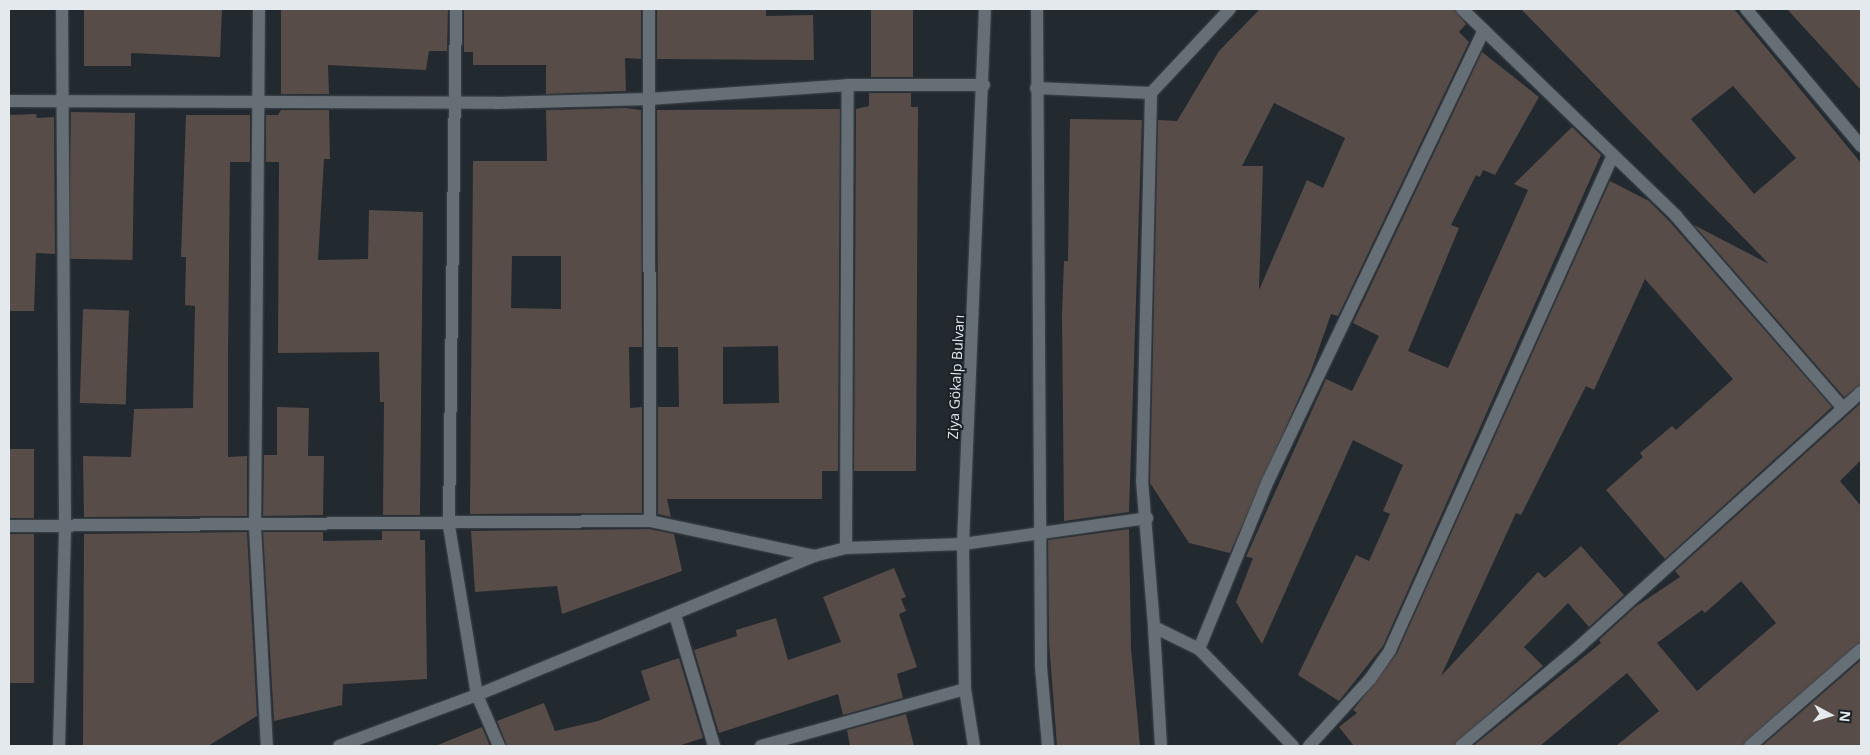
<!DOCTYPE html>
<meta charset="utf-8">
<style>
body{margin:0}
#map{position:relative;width:1870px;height:755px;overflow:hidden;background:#222a30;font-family:"Open Sans",sans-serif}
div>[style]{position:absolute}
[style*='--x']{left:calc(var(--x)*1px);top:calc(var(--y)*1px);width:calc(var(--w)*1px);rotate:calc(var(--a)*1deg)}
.building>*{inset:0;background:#574c48;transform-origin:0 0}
.roads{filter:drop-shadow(0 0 1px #40464b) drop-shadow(0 0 1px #40464b)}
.street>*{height:12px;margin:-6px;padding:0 6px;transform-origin:6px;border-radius:6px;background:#666e76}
.secondary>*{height:12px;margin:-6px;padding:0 6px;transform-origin:6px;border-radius:6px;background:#666e76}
span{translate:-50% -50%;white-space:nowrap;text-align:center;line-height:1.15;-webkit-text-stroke:4px #192026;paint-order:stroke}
.street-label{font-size:14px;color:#e4e9ed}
.frame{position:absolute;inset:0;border:10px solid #e4e9ed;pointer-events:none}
.north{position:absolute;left:1805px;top:690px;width:50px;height:50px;-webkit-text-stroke:4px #192026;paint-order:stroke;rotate:96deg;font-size:14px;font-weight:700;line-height:20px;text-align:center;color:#e4e9ed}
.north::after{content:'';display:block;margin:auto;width:18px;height:22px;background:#e4e9ed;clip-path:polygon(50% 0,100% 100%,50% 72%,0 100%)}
</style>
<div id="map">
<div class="building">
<div style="clip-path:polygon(84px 9px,222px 9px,220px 57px,131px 53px,131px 66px,84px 66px)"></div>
<div style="clip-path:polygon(281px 9px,448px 9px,447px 51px,429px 51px,426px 70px,328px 65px,329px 94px,281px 94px)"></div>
<div style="clip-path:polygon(464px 9px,641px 9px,641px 59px,625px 58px,626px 91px,546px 94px,546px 65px,473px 65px,473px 52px,464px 52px)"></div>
<div style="clip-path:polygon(657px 9px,766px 9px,766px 16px,813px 15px,814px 60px,657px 59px)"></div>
<div style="left:871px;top:9px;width:42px;height:68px"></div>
<div style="clip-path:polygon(evenodd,1260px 9px,1454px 9px,1466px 24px,1459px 32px,1469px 42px,1338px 316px,1331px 314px,1311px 371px,1230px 553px,1189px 543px,1150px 483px,1158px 120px,1177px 121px,1219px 51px,1260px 9px,1274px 103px,1345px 138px,1323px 188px,1307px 180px,1259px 290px,1263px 166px,1242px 166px,1274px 103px)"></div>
<div style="clip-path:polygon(evenodd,1521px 9px,1734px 9px,1861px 163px,1861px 384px,1844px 397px,1694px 225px,1769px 264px,1521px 9px,1733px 86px,1796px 158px,1754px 194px,1691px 119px,1733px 86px)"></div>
<div style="clip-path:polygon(1787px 9px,1861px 9px,1861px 90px)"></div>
<div style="clip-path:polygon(1482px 52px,1539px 97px,1495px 175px,1483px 170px,1480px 177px,1476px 175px,1451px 225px,1459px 228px,1408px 351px,1448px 368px,1528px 190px,1514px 184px,1572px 127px,1601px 155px,1383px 646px,1339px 701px,1298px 675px,1356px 555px,1369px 561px,1390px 514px,1383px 511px,1403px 465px,1353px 440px,1262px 644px,1236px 602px,1253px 558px,1246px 557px,1326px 379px,1352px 391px,1379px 336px,1353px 323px)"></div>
<div style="clip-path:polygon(869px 93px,911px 93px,911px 107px,918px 107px,916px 471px,854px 471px,856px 109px,869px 106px)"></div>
<div style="clip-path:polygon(evenodd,626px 108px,641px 110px,642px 347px,629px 347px,630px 408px,642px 407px,642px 513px,470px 514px,473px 161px,547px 161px,546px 110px,626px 108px,512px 256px,561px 256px,561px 309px,511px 308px,512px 256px)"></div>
<div style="clip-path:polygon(evenodd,840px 109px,838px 471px,822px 471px,822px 499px,667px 499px,671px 517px,658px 514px,658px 407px,679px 407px,678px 347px,658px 347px,657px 110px,840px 109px,778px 346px,779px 403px,723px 404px,723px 347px,778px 346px)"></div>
<div style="clip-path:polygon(281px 110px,329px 110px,330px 159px,324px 159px,318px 260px,368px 259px,369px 210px,423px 212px,420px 515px,383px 515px,384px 402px,380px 402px,379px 352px,278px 353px,279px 162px,266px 162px,266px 115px,278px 115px)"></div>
<div style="left:135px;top:113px;width:147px;height:64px;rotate:91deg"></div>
<div style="clip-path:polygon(36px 114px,37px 118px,54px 117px,55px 254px,36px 253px,34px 311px,9px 311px,9px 115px)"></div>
<div style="clip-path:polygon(186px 115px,250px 115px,250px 162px,230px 162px,228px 355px,228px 457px,247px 456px,247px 516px,84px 517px,83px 456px,131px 457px,134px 409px,193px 408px,195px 306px,185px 305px,186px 257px,181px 257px)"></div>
<div style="clip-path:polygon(1070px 119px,1142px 120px,1129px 512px,1064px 521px,1062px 314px,1064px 261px,1068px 261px)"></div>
<div style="clip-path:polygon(1610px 181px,1649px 201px,1670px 222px,1832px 407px,1665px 559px,1606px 490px,1643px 457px,1640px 453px,1672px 426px,1676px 430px,1733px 379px,1645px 279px,1594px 390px,1586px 386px,1521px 515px,1516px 513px,1441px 676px,1538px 572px,1545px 578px,1581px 546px,1624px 595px,1589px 627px,1568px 603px,1524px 647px,1543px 666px,1453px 746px,1354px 746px,1339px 727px,1357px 713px,1353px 710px,1397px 653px)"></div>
<div style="left:83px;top:309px;width:46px;height:94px;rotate:2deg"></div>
<div style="clip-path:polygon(evenodd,1861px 403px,1861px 460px,1840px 481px,1861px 506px,1861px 641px,1742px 746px,1616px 746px,1659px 711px,1627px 673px,1540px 746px,1473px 746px,1601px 643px,1599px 640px,1635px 607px,1680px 577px,1675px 571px,1861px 403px,1741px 581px,1776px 623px,1697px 691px,1657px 643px,1702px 610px,1705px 613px,1741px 581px)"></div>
<div style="clip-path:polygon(277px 407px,309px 408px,308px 456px,324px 456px,323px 515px,263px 516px,264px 455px,277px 455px)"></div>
<div style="left:9px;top:449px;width:25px;height:69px"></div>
<div style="clip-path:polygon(649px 529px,674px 534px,682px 571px,562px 614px,557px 586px,475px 592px,471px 531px)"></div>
<div style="clip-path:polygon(1129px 529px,1131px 648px,1140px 746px,1057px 746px,1049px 642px,1048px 540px)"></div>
<div style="clip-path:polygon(382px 531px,420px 531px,420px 540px,425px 540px,427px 679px,343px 684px,342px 705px,274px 721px,263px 532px,323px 532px,323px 541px,382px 540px)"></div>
<div style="clip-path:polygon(247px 532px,257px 716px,208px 746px,83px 746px,84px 534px)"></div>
<div style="left:9px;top:534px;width:25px;height:149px"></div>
<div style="clip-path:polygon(894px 568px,906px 597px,901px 599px,906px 611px,899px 614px,917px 667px,897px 674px,903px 698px,843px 715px,838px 694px,719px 733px,694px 650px,737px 636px,736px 630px,776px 618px,788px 660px,841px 642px,823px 597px)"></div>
<div style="clip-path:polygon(679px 658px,703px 738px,678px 746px,507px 746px,497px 721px,544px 703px,555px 731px,598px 721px,650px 700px,641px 671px)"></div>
<div style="clip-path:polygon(1861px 660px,1861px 746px,1762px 746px)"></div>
<div style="clip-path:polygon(906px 714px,914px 746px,850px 746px,847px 730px)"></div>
<div style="clip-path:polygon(482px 727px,490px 746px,439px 746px,438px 745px)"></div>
</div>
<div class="roads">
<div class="street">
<div style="--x:259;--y:9;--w:518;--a:90.44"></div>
<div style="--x:255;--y:527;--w:219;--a:86.9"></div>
<div style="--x:456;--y:9;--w:517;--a:90.78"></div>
<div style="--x:449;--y:526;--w:171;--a:80.6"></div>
<div style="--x:477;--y:695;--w:56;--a:66.7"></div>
<div style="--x:649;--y:9;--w:512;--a:89.89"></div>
<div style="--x:1462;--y:9;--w:298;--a:44"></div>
<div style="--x:1676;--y:216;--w:254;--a:49"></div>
<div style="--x:1746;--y:9;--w:179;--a:50"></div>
<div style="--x:1036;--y:88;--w:115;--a:2.5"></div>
<div style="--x:1151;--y:93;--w:115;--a:-46.8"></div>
<div style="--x:1151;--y:93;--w:387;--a:91.3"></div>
<div style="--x:1142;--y:480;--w:147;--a:85.3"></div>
<div style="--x:9;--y:101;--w:487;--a:0.2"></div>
<div style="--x:496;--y:103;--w:153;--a:-1.5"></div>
<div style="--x:649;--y:99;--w:199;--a:-4"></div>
<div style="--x:848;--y:85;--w:136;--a:0"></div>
<div style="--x:9;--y:526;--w:641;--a:-0.45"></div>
<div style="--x:650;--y:521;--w:168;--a:12"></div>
<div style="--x:846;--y:548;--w:463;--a:-89.8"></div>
<div style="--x:675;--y:615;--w:137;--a:73.4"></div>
<div style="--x:1199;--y:649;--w:182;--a:-67.7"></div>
<div style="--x:1268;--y:481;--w:500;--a:-64.41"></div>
<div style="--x:59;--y:746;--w:221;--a:-88.4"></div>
<div style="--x:65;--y:525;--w:516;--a:-90.33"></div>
<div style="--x:339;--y:746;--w:147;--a:-20.3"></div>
<div style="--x:477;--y:695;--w:365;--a:-22.4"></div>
<div style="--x:814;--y:556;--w:33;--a:-14"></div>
<div style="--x:846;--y:548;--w:117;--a:-2"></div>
<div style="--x:963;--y:544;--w:186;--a:-8"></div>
<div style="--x:761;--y:746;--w:212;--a:-15.6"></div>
<div style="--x:1161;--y:746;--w:119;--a:-93.4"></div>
<div style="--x:1154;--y:627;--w:50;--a:26.1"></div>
<div style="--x:1199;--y:649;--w:135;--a:45.9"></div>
<div style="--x:1309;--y:746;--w:91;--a:-47.7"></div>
<div style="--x:1370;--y:679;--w:35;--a:-55"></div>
<div style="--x:1390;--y:650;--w:543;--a:-65.75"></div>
<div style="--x:1461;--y:746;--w:155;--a:-40"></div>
<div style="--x:1580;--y:646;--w:379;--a:-42.1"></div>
<div style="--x:1750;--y:746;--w:147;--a:-41.1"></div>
</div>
<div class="secondary">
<div style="--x:1037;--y:9;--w:658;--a:89.65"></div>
<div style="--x:1041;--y:667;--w:79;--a:84.9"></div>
<div style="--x:974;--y:746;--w:58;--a:-99"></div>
<div style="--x:965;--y:689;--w:145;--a:-90.8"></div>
<div style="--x:963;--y:544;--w:535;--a:-87.65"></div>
</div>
</div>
<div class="street-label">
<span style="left:956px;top:377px;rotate:-87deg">Ziya Gökalp Bulvarı</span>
</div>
<div class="frame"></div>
<div class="north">N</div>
</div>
